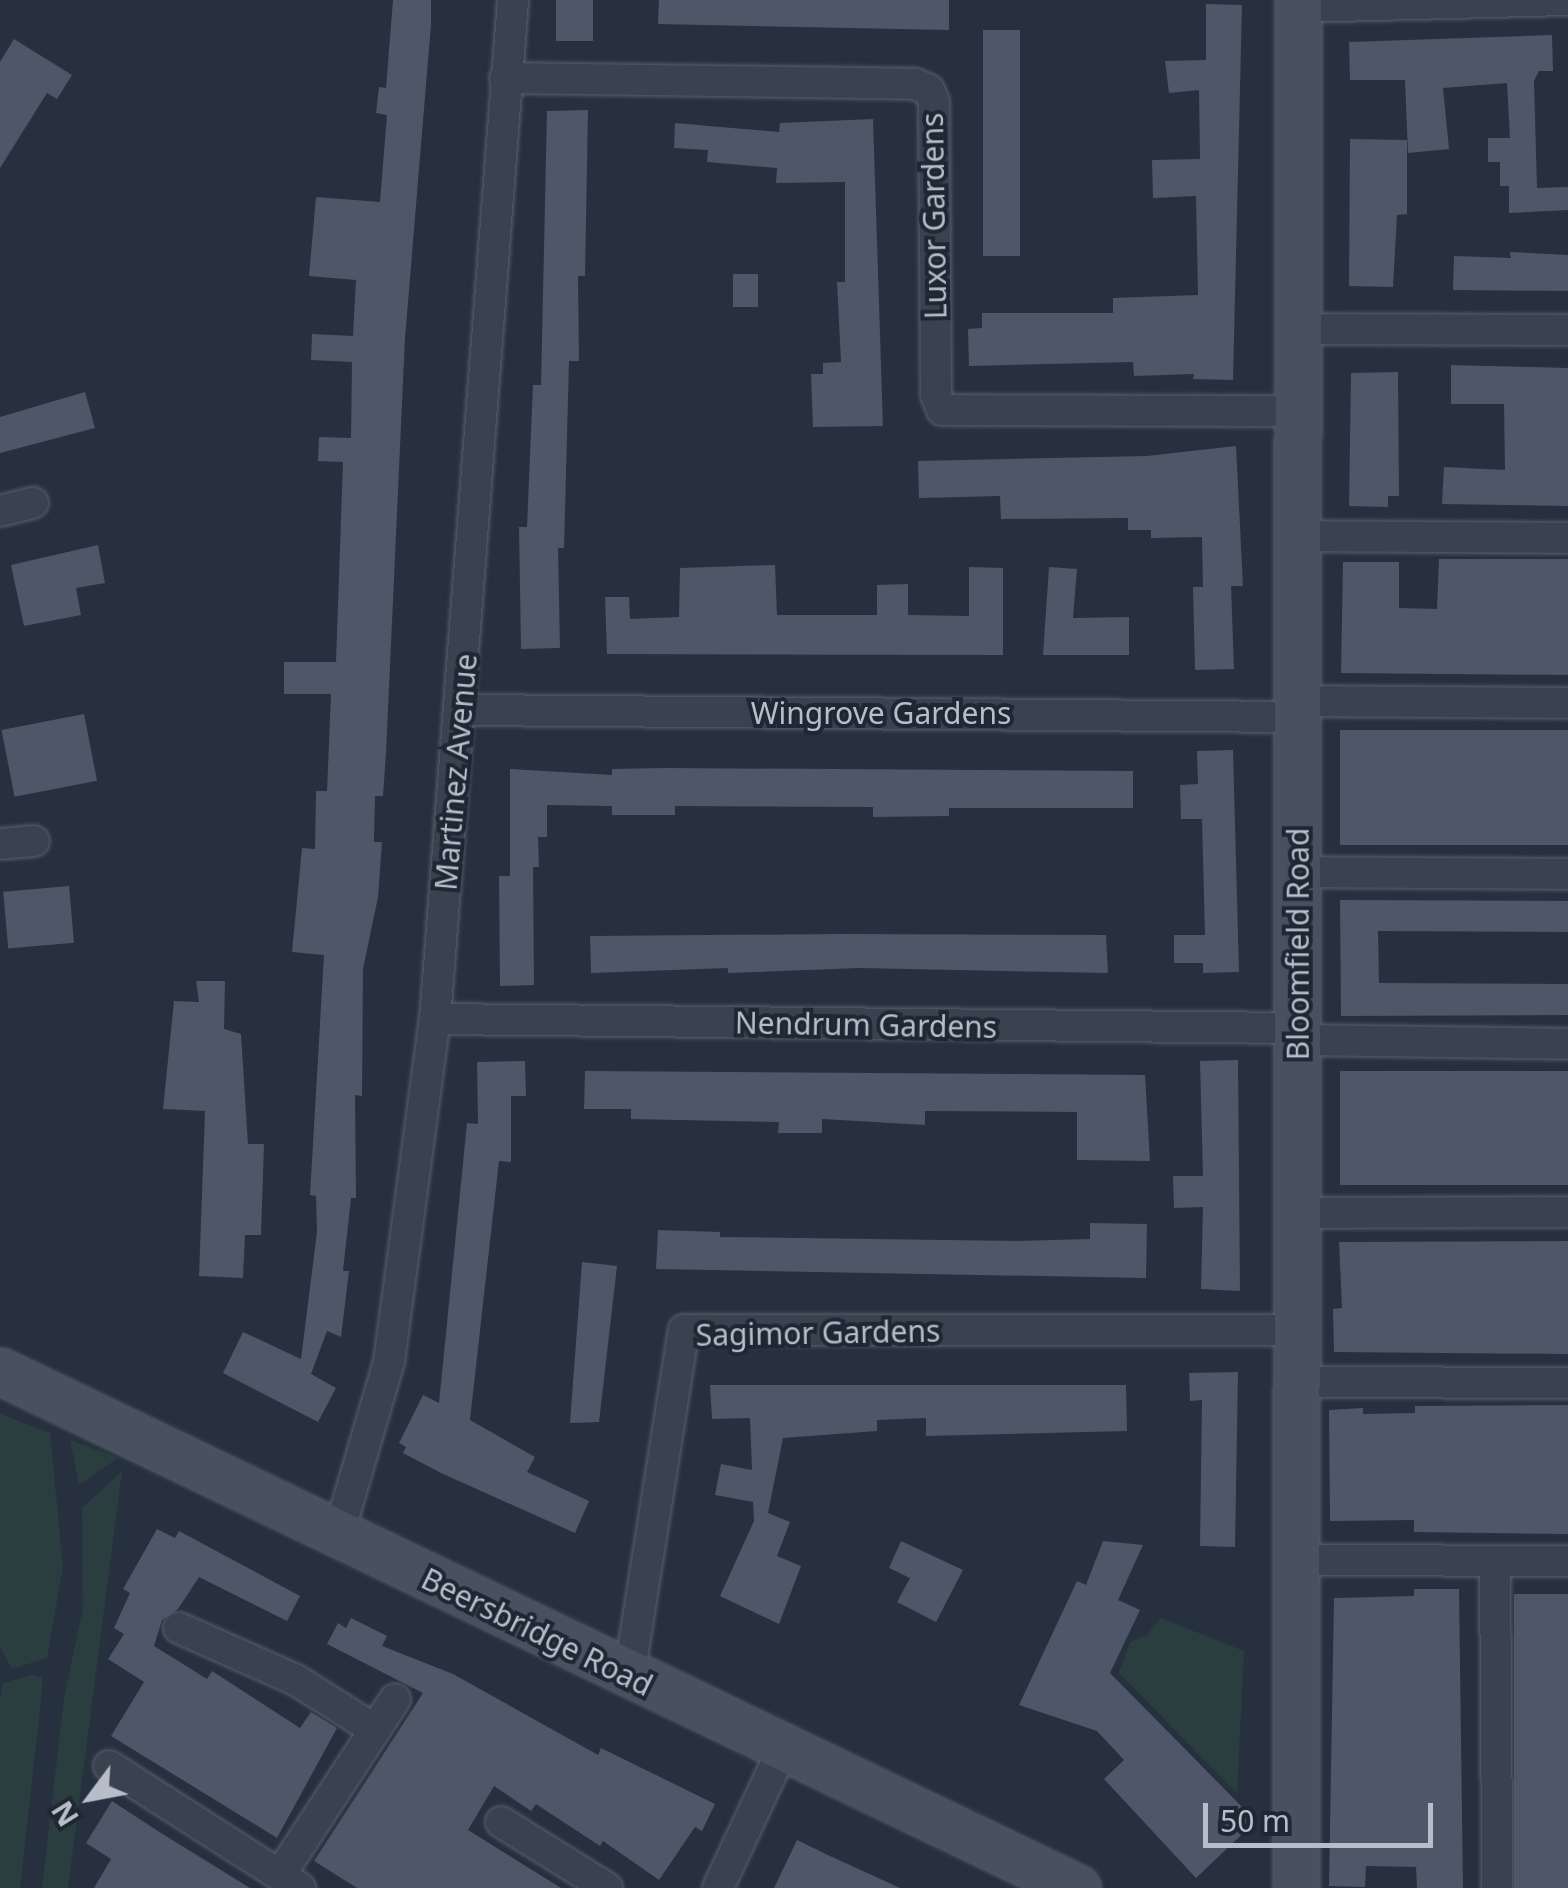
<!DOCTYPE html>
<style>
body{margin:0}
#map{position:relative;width:1568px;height:1888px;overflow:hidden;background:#27303e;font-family:"Noto Sans",sans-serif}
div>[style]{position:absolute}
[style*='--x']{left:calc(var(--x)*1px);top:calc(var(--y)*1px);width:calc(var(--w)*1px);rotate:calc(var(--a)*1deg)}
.green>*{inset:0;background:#2a3e40}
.building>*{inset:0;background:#4d5767;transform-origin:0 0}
.roads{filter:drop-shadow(0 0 2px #59606c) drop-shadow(0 0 2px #59606c)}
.street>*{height:30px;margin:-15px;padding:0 15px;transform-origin:15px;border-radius:15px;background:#3b424f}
.secondary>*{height:45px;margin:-22.5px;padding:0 22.5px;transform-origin:22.5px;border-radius:22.5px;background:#495161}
span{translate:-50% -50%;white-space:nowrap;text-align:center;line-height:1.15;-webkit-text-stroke:8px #202734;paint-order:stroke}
.street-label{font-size:30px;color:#b7bdc9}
.north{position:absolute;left:40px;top:1748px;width:100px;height:100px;-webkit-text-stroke:8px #202734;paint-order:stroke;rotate:238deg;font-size:28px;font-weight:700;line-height:40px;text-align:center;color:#b7bdc9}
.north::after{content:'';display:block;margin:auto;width:35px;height:45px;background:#b7bdc9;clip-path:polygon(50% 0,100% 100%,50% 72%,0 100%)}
.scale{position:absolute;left:1203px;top:1803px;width:230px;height:45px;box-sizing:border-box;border:5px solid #b7bdc9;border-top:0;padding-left:12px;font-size:30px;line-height:35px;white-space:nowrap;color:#b7bdc9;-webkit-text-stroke:8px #202734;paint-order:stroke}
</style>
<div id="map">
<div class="green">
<div style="clip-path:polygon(0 1414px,50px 1433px,63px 1567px,47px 1658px,12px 1669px,0 1647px)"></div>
<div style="clip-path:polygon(70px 1440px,118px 1458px,79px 1485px)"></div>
<div style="clip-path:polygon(122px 1471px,68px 1888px,42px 1888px,64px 1698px,83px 1608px,82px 1508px)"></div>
<div style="clip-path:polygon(1161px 1618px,1244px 1651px,1237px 1793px,1119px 1673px,1130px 1642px,1147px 1635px)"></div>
<div style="clip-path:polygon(32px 1675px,42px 1678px,42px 1692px,20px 1888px,0 1888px,0 1699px,3px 1683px)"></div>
</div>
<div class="building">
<div style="clip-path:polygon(393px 0,431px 0,431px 25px,405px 338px,386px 753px,383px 796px,375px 796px,374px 842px,382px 842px,378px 897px,363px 969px,362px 1096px,355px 1095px,356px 1198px,351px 1198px,343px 1271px,349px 1271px,341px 1337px,327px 1331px,311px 1374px,336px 1388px,318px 1422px,223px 1373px,243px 1332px,301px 1359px,317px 1232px,316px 1196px,310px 1195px,324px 955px,292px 952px,302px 848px,315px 849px,316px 791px,327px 791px,331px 694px,284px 694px,284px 662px,336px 662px,343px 462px,318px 461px,319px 437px,351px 438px,352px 362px,311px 360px,312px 334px,353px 336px,356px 280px,309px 276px,316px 197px,380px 202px,387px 115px,376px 113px,379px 87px,386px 88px)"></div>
<div style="left:556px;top:0;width:37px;height:41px"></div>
<div style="clip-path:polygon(659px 0,949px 0,949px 30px,658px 24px)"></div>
<div style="clip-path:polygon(1206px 4px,1242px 5px,1233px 380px,1193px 379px,1194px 374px,1134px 376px,1133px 362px,969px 366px,968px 329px,982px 328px,982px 313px,1113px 313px,1113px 298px,1198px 295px,1196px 196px,1153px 198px,1152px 160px,1200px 159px,1199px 90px,1169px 93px,1165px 61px,1206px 60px)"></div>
<div style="left:983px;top:30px;width:37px;height:226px"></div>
<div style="clip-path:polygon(1552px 35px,1553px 71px,1539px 71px,1534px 81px,1537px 188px,1568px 187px,1568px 210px,1509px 213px,1509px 186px,1500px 186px,1500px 162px,1488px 162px,1488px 138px,1510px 138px,1507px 83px,1443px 88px,1449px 149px,1408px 153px,1405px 80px,1350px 80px,1349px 42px)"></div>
<div style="clip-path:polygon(14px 39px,72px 75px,57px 99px,47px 93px,0 168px,0 62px)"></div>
<div style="clip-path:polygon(588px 110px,585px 276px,578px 276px,579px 361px,569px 361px,564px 548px,558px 548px,560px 648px,521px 649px,519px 527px,527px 527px,533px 385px,541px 385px,547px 111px)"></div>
<div style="clip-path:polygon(873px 119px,883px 426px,813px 427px,811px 374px,823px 374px,823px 363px,841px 362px,837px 282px,845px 282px,845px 182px,776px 183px,777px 168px,707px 162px,708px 150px,674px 148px,675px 123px,779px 132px,780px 123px)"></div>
<div style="clip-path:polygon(1350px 139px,1407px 140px,1407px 214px,1397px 215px,1393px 287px,1349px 286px)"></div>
<div style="clip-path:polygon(1510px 252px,1568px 255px,1568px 291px,1453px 290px,1454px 256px,1511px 258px)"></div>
<div style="left:733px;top:274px;width:25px;height:33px"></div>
<div style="clip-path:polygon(1451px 365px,1568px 368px,1568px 506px,1442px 504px,1444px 467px,1505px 470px,1504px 404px,1451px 404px)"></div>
<div style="clip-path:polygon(1398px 372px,1399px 496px,1388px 496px,1388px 507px,1349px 506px,1351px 373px)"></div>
<div style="clip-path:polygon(85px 392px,95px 428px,0 453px,0 417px)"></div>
<div style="clip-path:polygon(1236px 446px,1243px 586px,1231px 586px,1234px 669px,1195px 670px,1193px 587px,1203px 587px,1202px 537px,1151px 538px,1151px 530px,1128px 530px,1128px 518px,1001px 519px,1000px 496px,919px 498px,918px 461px,1147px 456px)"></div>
<div style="clip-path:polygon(98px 545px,105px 583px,76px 588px,81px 615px,24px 626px,11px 565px)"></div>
<div style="clip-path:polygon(1439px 559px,1568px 559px,1568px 675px,1341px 673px,1343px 562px,1399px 562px,1399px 608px,1437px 609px)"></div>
<div style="clip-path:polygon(775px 565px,777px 615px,877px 615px,877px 585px,908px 584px,908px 615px,969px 616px,969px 567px,1003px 568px,1003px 655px,607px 654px,605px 597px,629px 597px,630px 619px,679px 617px,680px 568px)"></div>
<div style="clip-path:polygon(1049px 567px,1077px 569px,1073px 618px,1129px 617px,1129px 655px,1043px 655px)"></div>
<div style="left:84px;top:714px;width:68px;height:84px;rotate:79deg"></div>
<div style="left:1340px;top:730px;width:228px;height:115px"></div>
<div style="clip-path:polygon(1233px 750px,1239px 972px,1203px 973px,1203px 963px,1174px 963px,1174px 935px,1205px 935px,1202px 819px,1181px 819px,1180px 785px,1198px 784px,1197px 751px)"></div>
<div style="clip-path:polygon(666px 768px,1133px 771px,1133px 808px,949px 808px,949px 816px,873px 817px,873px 807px,675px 806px,675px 815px,612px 815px,612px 806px,547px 805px,547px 837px,538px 837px,539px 867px,533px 867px,534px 985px,500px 986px,499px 876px,510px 876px,510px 769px,612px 775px,612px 769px)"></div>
<div style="left:69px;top:886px;width:57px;height:66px;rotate:85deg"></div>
<div style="clip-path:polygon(1340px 900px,1568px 901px,1568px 932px,1378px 931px,1379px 983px,1568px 984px,1568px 1015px,1341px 1016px)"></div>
<div style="clip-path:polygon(842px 934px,1106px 935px,1108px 973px,859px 968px,728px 973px,728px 968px,591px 973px,590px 936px)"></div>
<div style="clip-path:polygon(196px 981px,225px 981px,224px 1029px,241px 1034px,248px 1144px,264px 1144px,261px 1235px,245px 1235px,243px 1278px,199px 1276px,205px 1111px,163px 1109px,174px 1001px,199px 1002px)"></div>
<div style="clip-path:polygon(1238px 1060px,1240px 1291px,1201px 1289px,1203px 1207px,1174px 1208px,1173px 1176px,1203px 1176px,1200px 1061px)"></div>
<div style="clip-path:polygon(525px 1061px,526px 1096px,511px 1096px,511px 1162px,499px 1161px,470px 1420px,535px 1457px,527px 1472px,589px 1501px,575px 1533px,441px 1473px,403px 1453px,406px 1447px,399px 1443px,423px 1395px,439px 1403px,467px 1123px,478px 1124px,477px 1062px)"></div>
<div style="clip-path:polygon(585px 1071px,1145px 1075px,1150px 1161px,1077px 1160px,1077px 1112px,925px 1111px,925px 1125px,822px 1119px,822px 1133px,778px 1133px,779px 1122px,631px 1119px,631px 1109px,584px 1109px)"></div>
<div style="left:1340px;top:1071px;width:228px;height:114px"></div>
<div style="clip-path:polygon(1090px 1223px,1147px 1224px,1146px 1278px,656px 1269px,658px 1230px,720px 1232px,720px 1237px,1018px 1241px,1090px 1239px)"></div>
<div style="clip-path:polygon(1568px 1241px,1568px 1354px,1334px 1352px,1333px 1309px,1342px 1308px,1339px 1242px)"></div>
<div style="clip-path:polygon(582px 1262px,617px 1266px,599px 1422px,570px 1423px)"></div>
<div style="clip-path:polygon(1238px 1372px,1235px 1547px,1200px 1546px,1202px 1400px,1190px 1401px,1189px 1373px)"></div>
<div style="clip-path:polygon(710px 1385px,1126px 1385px,1127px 1431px,926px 1436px,926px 1418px,877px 1420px,877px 1431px,783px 1438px,768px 1513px,790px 1522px,777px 1556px,801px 1566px,779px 1624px,720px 1596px,754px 1521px,753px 1502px,715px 1495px,721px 1464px,752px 1470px,750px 1418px,712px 1419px)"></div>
<div style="clip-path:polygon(1568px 1405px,1568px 1534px,1414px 1532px,1414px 1520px,1330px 1521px,1329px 1410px,1363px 1408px,1363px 1414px,1415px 1413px,1415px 1406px)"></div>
<div style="clip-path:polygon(157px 1529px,175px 1538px,179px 1531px,300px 1596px,287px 1621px,199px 1577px,178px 1609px,162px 1620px,154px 1646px,207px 1679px,212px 1671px,300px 1728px,311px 1712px,337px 1728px,277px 1838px,111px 1736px,144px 1682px,108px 1659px,124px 1634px,114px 1628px,130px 1593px,123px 1589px)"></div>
<div style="clip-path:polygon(901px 1541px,963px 1570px,936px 1622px,897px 1602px,910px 1578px,889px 1568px)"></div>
<div style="clip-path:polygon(1103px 1541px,1143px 1545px,1118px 1600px,1140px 1610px,1110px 1673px,1256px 1821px,1196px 1878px,1104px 1779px,1124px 1760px,1097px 1731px,1019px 1705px,1077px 1581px,1086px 1585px)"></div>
<div style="clip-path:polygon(1414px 1589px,1459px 1589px,1463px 1888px,1417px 1888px,1416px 1867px,1366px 1866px,1365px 1887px,1329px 1886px,1334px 1598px,1414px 1596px)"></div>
<div style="left:1514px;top:1594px;width:54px;height:294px"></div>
<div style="clip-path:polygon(351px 1618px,387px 1636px,382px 1646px,453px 1674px,598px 1755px,601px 1748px,715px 1804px,702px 1831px,695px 1827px,659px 1880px,603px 1841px,600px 1846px,536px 1804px,531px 1811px,494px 1786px,468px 1830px,561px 1888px,357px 1888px,314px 1861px,423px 1693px,327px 1644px,338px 1623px,346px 1628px)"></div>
<div style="clip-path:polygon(112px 1801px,161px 1833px,250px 1888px,94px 1888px,111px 1859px,86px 1843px)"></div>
<div style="clip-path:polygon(797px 1840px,830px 1856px,900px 1888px,774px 1888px)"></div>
</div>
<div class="roads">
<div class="street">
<div style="--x:1298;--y:7;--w:270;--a:-1.5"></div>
<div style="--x:505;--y:78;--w:410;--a:0.8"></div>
<div style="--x:915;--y:84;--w:15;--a:23"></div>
<div style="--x:929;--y:90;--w:13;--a:67"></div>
<div style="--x:934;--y:102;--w:293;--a:89.6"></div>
<div style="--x:936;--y:395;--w:16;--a:68"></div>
<div style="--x:942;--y:410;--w:357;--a:0.2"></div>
<div style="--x:1299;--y:329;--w:269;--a:0.2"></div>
<div style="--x:0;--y:511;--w:34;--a:-14"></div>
<div style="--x:1299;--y:536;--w:269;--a:0.4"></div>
<div style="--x:1298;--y:701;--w:270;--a:0.4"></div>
<div style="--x:463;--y:710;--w:835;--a:0.48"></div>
<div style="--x:0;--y:844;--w:34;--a:-5"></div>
<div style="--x:1298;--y:872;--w:270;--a:0.4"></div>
<div style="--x:435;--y:1019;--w:863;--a:0.6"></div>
<div style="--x:1297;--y:1040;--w:271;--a:0.8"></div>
<div style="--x:1298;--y:1213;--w:270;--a:-0.2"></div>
<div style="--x:1297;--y:1382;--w:271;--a:0.2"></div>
<div style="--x:338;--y:1536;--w:181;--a:-73.7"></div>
<div style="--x:389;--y:1362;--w:346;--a:-82.4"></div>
<div style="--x:435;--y:1019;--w:1022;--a:-85.62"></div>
<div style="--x:1296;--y:1560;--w:272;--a:0.2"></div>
<div style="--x:1495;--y:1561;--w:327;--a:89.6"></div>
<div style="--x:179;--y:1628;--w:128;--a:24"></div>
<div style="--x:296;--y:1680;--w:93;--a:32.3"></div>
<div style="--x:629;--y:1676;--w:350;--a:-81"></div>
<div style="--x:684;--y:1330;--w:613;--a:0"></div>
<div style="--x:109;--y:1766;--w:227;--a:32.6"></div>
<div style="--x:501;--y:1822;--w:125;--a:31.9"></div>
<div style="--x:280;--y:1875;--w:210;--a:-56.8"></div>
<div style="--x:718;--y:1888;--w:151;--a:-65"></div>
</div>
<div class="secondary">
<div style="--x:0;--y:1371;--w:1195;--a:25.64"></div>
<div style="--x:1296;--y:1888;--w:1888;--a:-89.94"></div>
</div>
</div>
<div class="street-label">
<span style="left:934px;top:216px;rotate:-91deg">Luxor Gardens</span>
<span style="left:881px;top:713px">Wingrove Gardens</span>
<span style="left:456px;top:772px;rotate:-85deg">Martinez Avenue</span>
<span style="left:1298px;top:944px;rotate:-90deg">Bloomfield Road</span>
<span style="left:866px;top:1025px;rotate:1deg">Nendrum Gardens</span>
<span style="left:818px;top:1333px;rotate:-1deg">Sagimor Gardens</span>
<span style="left:537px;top:1632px;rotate:26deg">Beersbridge Road</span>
</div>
<div class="north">N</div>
<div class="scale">50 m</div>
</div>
